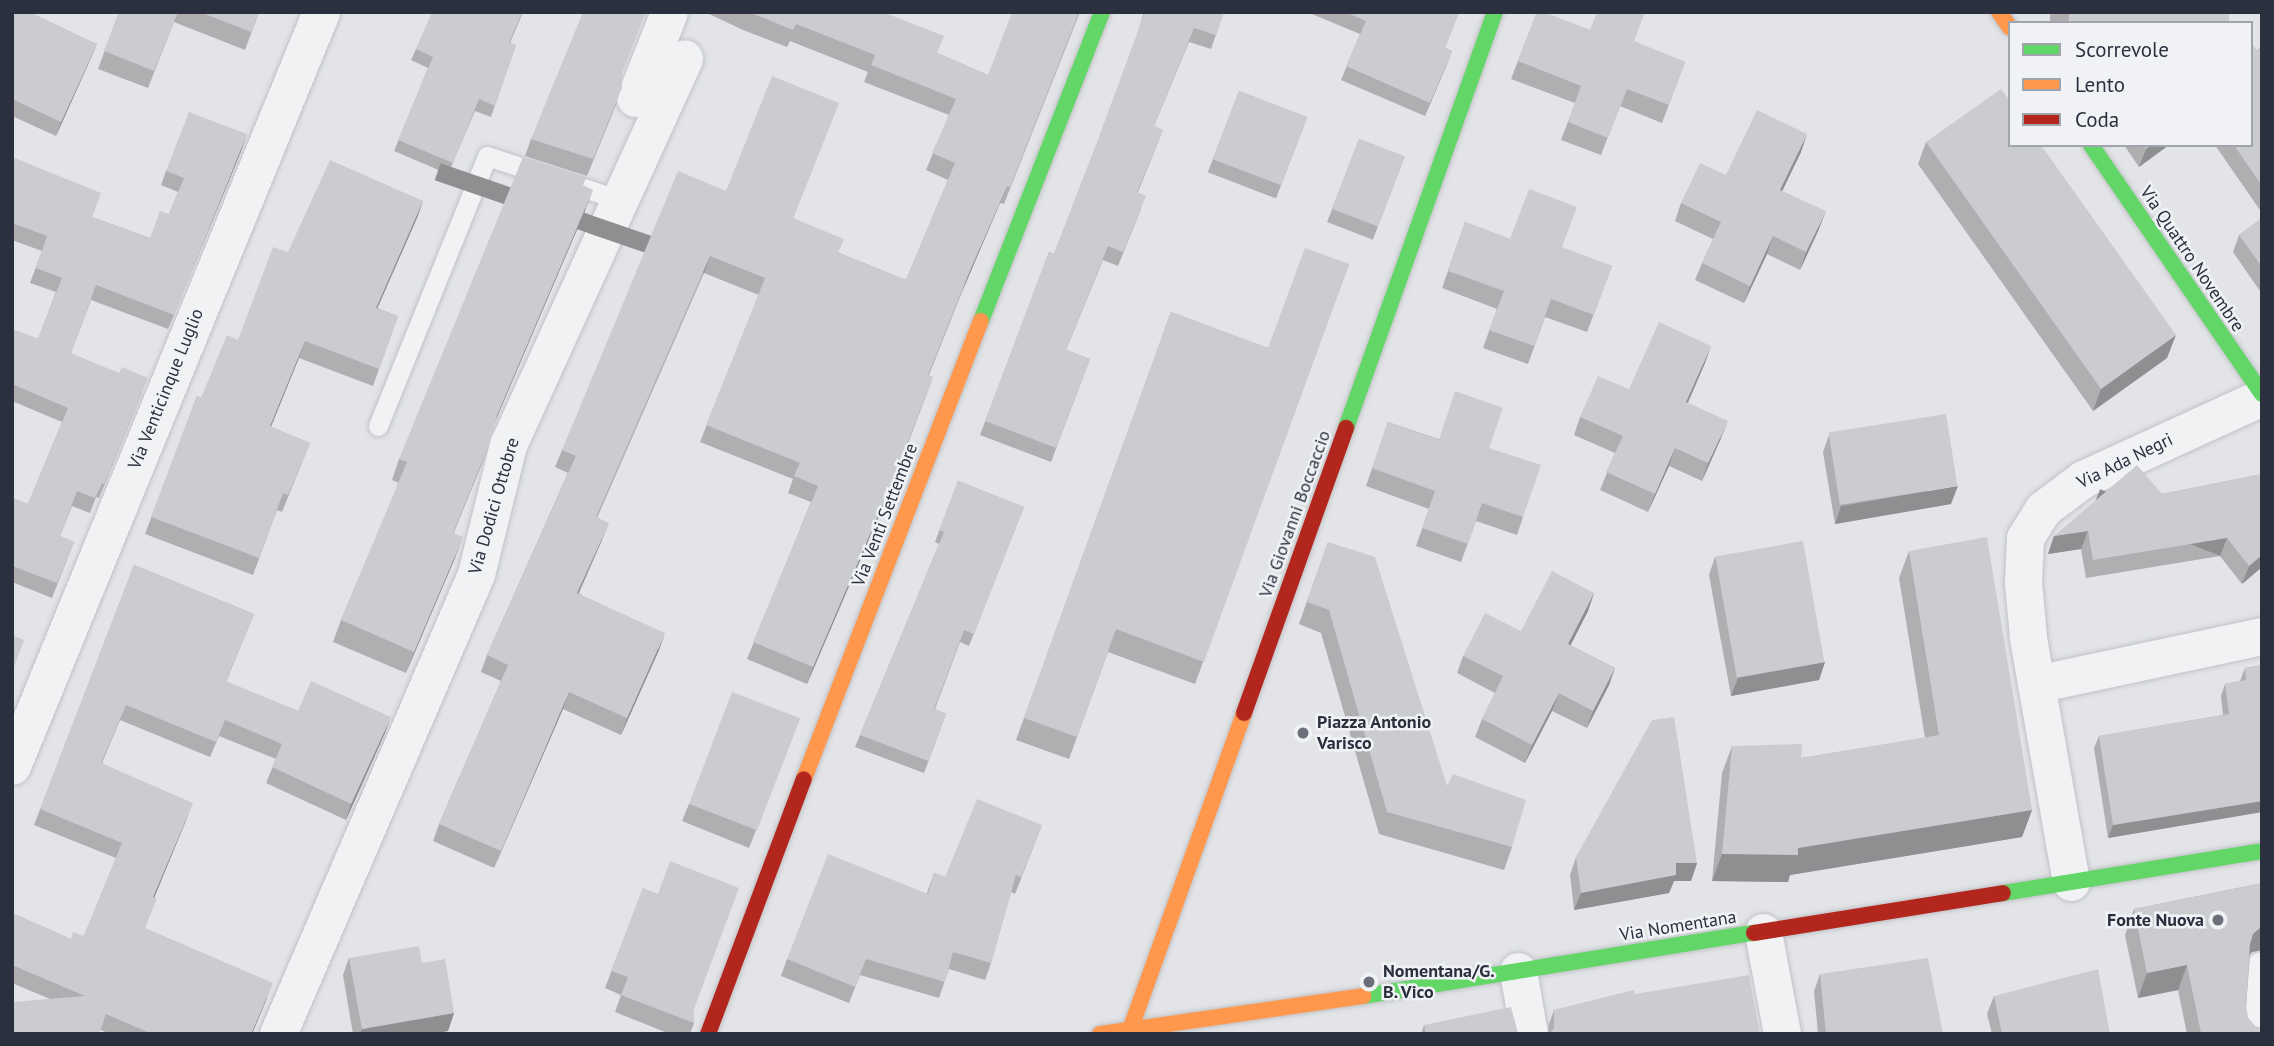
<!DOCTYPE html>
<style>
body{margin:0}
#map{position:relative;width:2274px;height:1046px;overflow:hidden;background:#e2e4e7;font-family:"PT Sans",sans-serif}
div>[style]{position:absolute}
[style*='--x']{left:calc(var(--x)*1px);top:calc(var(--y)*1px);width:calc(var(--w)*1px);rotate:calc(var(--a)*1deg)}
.roads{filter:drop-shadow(0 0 2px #c1c2c5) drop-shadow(0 0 2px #c1c2c5)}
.lane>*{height:19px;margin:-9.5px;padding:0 9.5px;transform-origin:9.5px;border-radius:9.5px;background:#f1f2f4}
.street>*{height:37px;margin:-18.5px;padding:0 18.5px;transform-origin:18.5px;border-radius:18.5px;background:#f1f2f4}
.fast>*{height:16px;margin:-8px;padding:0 8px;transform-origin:8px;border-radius:8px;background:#63d668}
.slow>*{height:16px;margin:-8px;padding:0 8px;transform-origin:8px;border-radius:8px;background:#ff974d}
.jam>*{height:16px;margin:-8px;padding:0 8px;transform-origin:8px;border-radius:8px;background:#b3261e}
.wall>*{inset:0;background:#afafb2;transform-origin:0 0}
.shaded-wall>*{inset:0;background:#8e8f91;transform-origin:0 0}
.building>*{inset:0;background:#cbcccf;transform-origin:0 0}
.dots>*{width:19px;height:19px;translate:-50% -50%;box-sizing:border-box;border:4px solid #f0f2f6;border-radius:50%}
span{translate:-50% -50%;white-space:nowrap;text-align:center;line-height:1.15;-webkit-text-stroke:5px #f0f2f6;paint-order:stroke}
.street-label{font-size:18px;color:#2b303e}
.poi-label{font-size:18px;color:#2b303e;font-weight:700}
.left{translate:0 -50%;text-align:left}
.right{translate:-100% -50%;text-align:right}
.frame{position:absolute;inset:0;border:14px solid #2b303e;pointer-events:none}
.legend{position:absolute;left:2008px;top:21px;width:245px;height:126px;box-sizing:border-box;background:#f0f2f6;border:2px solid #a1a4ac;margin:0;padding:9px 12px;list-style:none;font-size:21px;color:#2b303e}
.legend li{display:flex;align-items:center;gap:14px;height:35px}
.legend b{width:35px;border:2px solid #a1a4ac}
</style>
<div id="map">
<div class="roads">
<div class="lane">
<div style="--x:378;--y:426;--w:291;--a:-68"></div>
<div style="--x:487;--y:156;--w:140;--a:18.3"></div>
</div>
<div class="street">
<div style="--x:635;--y:98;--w:92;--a:-68.4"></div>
<div style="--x:2036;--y:684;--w:231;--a:-12"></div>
<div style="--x:12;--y:766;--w:815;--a:-67.72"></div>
<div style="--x:2071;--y:882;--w:249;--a:-100"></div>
<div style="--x:2028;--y:637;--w:55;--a:-95.2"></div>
<div style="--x:2023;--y:582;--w:44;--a:-87.4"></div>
<div style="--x:2025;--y:538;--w:34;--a:-58"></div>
<div style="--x:2043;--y:509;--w:50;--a:-36.9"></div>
<div style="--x:2083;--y:479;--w:197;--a:-24.6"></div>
<div style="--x:1763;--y:932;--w:104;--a:79.4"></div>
<div style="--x:1518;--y:971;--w:64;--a:80.1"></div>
<div style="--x:278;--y:1034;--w:501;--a:-66.71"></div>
<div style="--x:476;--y:574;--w:133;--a:-76.1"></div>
<div style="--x:508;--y:445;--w:425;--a:-65.5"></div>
<div style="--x:2258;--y:1034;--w:64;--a:-86.4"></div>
</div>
<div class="fast">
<div style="--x:2091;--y:145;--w:302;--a:55.5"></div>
<div style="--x:981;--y:321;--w:332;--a:-68.6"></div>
<div style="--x:1346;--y:428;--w:442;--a:-70.3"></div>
<div style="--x:2003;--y:893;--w:262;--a:-9.2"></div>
<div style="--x:1363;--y:996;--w:396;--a:-9.2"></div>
</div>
<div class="slow">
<div style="--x:1999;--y:12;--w:19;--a:55"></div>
<div style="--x:804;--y:779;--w:491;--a:-68.9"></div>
<div style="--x:1130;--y:1030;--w:337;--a:-70.2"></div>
<div style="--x:1100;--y:1034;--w:266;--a:-8.2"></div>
</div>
<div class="jam">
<div style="--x:1244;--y:713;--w:303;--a:-70.3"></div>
<div style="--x:1754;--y:933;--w:252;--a:-9.1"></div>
<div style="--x:708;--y:1034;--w:272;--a:-69.4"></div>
</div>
</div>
<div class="wall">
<div style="clip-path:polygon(12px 12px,97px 44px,91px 58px,56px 136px,12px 116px)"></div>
<div style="clip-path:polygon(119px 12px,259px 12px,245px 50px,174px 22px,148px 88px,98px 69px)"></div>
<div style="clip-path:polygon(495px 12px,523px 12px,510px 43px,516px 45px,491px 117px,475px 111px,448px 174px,394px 151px,428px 68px,411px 60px,416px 49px)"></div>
<div style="clip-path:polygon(705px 12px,883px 12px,937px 53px,988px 75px,1080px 12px,1004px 204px,1000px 203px,962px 292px,929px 375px,889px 493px,807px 684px,747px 659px,811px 502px,788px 493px,793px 479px,700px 442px,759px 295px,704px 273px,597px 518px,602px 540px,579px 593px,659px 650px,621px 735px,563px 709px,494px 868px,433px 841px,439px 824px,501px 681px,481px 672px,487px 655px,568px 473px,555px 467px,562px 450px,726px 191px,832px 120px,793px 218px,839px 253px,906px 280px,948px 180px,926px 170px,949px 115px,864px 82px,868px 72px,790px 41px,787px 47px,743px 30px)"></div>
<div style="clip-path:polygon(1144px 12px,1224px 12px,1211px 49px,1189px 42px,1154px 126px,1163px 130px,1138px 192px,1141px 209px,1118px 266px,1103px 260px,1066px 350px,1090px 359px,1051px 462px,980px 435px,1049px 252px,1054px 254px,1097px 143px,1137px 35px)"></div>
<div style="clip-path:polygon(1307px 12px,1459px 12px,1445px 48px,1452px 51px,1425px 116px,1341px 80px,1360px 34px)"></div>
<div style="clip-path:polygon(1537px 12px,1590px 30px,1634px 42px,1685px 62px,1662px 123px,1620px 106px,1601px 155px,1561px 140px,1575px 103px,1511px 79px)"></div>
<div style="left:2050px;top:12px;width:179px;height:14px"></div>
<div style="clip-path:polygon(2262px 46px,2262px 213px,2215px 145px,2251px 145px,2257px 50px)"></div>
<div style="clip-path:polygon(622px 75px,616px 105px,587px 176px,525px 156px,531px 139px)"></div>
<div style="left:1239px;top:91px;width:73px;height:87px;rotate:21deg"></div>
<div style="left:1359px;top:139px;width:49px;height:89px;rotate:21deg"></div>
<div style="clip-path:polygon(1926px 142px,2167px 358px,2093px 411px,1918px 164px)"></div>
<div style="clip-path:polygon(2124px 145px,2169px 145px,2139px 167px)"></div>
<div style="clip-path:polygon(242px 149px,168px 329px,91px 300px,71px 353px,142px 393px,99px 498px,96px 497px,90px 513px,72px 506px,60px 536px,74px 542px,52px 598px,12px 582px,12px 498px,28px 504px,62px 422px,12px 401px,12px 329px,38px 339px,56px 292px,30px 283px,42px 251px,12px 240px,12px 157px,92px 217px,150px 238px,169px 214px,178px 192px,161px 185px,166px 171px)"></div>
<div style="clip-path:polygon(1801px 152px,1782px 191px,1819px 229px,1800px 270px,1767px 254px,1744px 303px,1695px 280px,1702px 263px,1713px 239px,1675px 221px,1681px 203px,1726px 175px)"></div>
<div style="clip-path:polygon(583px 186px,585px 211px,494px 423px,482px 463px,453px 533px,455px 558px,406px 673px,333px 642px,341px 620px,399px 483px,392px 480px,399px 459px)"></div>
<div style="clip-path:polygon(423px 201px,417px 218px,377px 308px,398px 316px,373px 386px,299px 358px,271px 427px,310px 443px,282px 512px,277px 510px,253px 575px,145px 534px,197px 396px,201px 398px,238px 340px,288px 252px)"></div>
<div style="clip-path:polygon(2262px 218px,2262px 294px,2233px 252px,2239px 235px)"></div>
<div style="clip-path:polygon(1465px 222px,1510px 239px,1562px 248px,1612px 266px,1587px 332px,1545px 317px,1528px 364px,1483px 348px,1497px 309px,1442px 288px)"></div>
<div style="clip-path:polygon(1349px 264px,1195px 684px,1108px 652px,1069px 759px,1016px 740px,1171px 312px,1268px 348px)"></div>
<div style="clip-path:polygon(1705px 363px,1688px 403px,1721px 438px,1702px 481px,1669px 466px,1648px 512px,1600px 490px,1615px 453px,1574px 435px,1580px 417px,1629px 389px)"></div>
<div style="clip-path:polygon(1388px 422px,1438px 439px,1489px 448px,1523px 517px,1517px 535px,1476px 521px,1461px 562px,1416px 546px,1429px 509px,1366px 486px)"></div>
<div style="clip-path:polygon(1829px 435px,1951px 504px,1835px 524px,1823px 452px)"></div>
<div style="clip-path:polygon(2262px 474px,2262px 567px,2242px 584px,2220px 556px,2086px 578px,2081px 549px,2048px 554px,2054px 536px,2162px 494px)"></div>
<div style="clip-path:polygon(958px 481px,1024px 507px,969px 646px,960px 642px,935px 709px,946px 714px,924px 773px,855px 747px,939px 544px,935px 542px)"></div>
<div style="clip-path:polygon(1328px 542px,1447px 786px,1512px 847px,1504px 870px,1379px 834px,1321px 633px,1299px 624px)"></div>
<div style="clip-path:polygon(1909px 551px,2032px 810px,2022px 837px,1790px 875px,1788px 882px,1712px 881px,1722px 773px,1732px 746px,1801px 758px,1925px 738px,1899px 578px)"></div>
<div style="clip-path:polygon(1715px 557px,1825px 662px,1819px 680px,1731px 696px,1709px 575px)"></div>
<div style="clip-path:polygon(134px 565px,254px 614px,226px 682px,298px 711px,385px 733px,346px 820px,266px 783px,276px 759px,219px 736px,210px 757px,120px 720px,102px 763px,187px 818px,154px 897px,145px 928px,267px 999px,252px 1034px,110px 1034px,101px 1030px,50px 999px,12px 983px,12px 913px,71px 939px,84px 936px,116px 858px,34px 825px)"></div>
<div style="clip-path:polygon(1594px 593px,1588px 611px,1570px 645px,1615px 668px,1609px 685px,1587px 728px,1552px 711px,1525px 763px,1475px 737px,1482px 719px,1495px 693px,1457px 673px,1463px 656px,1521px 631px)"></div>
<div style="clip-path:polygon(2262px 665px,2262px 812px,2108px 838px,2094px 748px,2099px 736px,2223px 715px,2221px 696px,2225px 684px,2240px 681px,2245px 668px)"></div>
<div style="clip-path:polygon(800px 718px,749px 848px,682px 821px,689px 804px)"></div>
<div style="clip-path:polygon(1042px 825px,1015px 894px,1011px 892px,991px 963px,985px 980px,949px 969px,939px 998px,860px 975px,849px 1003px,781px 976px,787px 959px,927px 893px,934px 873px,945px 877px)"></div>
<div style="clip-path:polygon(1576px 857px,1697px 863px,1691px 881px,1674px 881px,1669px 893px,1574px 910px,1570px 875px)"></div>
<div style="clip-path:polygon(2262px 883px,2262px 950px,2252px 952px,2250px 954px,2246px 1008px,2248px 1018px,2262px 1034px,2187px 1034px,2178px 990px,2138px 998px,2125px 935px,2134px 909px)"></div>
<div style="clip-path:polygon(643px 888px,694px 1009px,694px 1023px,690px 1034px,670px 1034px,615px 1012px,621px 995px,605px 988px)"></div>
<div style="clip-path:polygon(349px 958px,422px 963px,454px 1013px,448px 1031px,431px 1034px,353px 1034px,343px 975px)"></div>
<div style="clip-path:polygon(1820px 974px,1943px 1034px,1818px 1034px,1814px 991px)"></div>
<div style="clip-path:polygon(1635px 994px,1548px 1034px,1549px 1024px,1554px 1010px)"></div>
<div style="clip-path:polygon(1994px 996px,2110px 1034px,1992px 1034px,1987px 1014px)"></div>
<div style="clip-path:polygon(1424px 1025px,1518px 1033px,1519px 1034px,1421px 1034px)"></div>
</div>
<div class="shaded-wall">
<div style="clip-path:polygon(97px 44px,91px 58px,56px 136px,61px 122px)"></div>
<div style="clip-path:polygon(1452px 51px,1447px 64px,1425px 116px,1430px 103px)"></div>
<div style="clip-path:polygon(247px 134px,242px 149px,168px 329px,174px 315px)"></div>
<div style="clip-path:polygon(1807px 134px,1801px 152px,1774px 208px,1780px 190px)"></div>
<div style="clip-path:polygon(2151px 145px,2169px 145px,2139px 167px,2146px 149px)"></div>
<div style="clip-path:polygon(1007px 186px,1000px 203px,962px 292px,968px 275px)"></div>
<div style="clip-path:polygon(593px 190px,585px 211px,489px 436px,497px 415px)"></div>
<div style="clip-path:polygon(423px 201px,417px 218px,370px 325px,376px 308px)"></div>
<div style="clip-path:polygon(1826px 211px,1819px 229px,1800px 270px,1806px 252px)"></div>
<div style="clip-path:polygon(1773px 236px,1767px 254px,1744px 303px,1750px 286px)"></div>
<div style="left:710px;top:256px;width:18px;height:285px;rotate:109deg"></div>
<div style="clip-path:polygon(2176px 335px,2167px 358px,2093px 411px,2101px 389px)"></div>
<div style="clip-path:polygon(305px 341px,299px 358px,264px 443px,270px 426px)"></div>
<div style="clip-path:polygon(1711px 346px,1705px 363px,1680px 420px,1686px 402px)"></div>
<div style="clip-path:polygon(933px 377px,889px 493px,807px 684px,813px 667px)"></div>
<div style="clip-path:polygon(1728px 421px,1721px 438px,1702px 481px,1708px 463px)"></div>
<div style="clip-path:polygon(490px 442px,482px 463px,445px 554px,453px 533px)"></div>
<div style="clip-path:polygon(1675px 448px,1669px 466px,1648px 512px,1655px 494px)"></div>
<div style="clip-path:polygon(1958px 486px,1951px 504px,1835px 524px,1841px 506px)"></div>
<div style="clip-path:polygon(609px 523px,602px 540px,571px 610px,577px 593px)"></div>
<div style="clip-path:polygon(2088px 531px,2081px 549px,2048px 554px,2054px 536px)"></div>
<div style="clip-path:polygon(463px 537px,455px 558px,406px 673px,414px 652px)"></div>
<div style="left:2227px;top:538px;width:19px;height:136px;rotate:111deg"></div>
<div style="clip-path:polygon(2262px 555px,2262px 567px,2242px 584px,2249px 566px)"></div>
<div style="clip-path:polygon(1594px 593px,1588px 611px,1562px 662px,1568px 644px)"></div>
<div style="clip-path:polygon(665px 633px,659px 650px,621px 735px,627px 718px)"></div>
<div style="clip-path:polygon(1825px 662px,1819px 680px,1731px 696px,1738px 678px)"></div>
<div style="clip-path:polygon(1615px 668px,1609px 685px,1587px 728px,1593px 711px)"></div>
<div style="clip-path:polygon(569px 692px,563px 709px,494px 868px,501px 851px)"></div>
<div style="clip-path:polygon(1559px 693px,1552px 711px,1525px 763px,1532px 745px)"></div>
<div style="clip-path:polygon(391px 717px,385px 733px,346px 820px,351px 804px)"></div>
<div style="clip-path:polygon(2262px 801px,2262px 812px,2108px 838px,2113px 825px)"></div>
<div style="clip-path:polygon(193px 803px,187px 818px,148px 913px,153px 897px)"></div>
<div style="clip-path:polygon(2032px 810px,2022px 837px,1790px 875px,1788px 882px,1712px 881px,1722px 854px,1798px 848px)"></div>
<div style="clip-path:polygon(1676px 863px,1697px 863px,1691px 881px,1674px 881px,1669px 893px,1574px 910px,1581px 893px)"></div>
<div style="clip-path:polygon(2262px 926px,2262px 950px,2252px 952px,2244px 959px,2253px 934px)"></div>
<div style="clip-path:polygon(2187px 965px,2178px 990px,2138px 998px,2147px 973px)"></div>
<div style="clip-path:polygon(273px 983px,252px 1034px,251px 1034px)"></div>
<div style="clip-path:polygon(454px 1013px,448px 1031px,431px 1034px,360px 1034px,362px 1029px)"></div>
</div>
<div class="building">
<div style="clip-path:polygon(12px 12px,30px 12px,97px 44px,61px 122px,12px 99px)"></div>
<div style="clip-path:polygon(119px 12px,178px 12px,154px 71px,104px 51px)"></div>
<div style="clip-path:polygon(200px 12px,259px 12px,251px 32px)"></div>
<div style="clip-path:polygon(432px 12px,495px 13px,495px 12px,522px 12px,509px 43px,516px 45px,495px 106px,479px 99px,453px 163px,398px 140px,433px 57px,416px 49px)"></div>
<div style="clip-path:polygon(583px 12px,646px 12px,622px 73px,622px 88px,593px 159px,531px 139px)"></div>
<div style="clip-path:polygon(749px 12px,883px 12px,944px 36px,937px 53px,988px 75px,1012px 12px,1079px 12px,1010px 187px,1007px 186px,968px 275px,928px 375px,933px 377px,895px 476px,813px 667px,753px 642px,818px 486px,794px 476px,800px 463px,706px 425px,765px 278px,710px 256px,596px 517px,609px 523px,577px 593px,665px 633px,627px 718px,569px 692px,501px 851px,439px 824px,508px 665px,487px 655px,576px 456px,562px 450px,678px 171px,726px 191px,772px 76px,839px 103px,793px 218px,844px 239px,838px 253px,906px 280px,955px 163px,932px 153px,956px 99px,871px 65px,875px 55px,796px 24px,793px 30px)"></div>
<div style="clip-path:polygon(1145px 12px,1224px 12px,1216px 35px,1194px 28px,1154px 126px,1163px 130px,1137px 192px,1146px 196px,1123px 252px,1108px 246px,1066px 350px,1090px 359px,1056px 448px,985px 421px,1049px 252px,1054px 254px,1097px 143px)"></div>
<div style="clip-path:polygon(1345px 12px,1459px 12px,1445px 48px,1452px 51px,1430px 103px,1346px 66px,1366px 21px)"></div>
<div style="clip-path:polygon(1537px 12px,1544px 12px,1590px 30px,1597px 12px,1645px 12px,1634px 41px,1685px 62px,1669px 105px,1627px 89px,1608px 138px,1568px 122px,1581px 86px,1518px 61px)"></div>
<div style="left:2069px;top:12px;width:160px;height:13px"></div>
<div style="clip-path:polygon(2251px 43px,2257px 50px,2262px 46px,2262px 186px,2234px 145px,2251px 145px)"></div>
<div style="clip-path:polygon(2001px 89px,2010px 101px,2010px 145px,2041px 145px,2176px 335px,2101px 389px,1926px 142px)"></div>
<div style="left:1239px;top:91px;width:73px;height:73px;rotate:21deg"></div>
<div style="clip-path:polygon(1757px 110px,1807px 134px,1780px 190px,1826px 211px,1806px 252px,1773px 236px,1750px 286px,1702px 263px,1721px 222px,1681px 203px,1700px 163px,1726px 175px)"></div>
<div style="clip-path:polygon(189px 112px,247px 134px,174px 315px,96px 285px,71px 353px,119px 373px,122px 367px,148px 378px,104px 484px,102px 483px,95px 498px,77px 491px,60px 536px,74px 542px,57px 583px,12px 566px,12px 498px,28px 504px,68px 408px,12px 384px,12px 329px,38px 339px,62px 278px,36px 268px,47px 236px,12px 223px,12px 157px,101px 193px,92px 217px,150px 238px,160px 211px,169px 214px,184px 178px,166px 171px)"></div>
<div style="left:1359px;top:139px;width:49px;height:75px;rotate:21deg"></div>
<div style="clip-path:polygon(2143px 145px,2151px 145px,2146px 149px)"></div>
<div style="clip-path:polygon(523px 157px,586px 178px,583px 185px,593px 190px,497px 415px,490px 442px,453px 533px,463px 537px,414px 652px,341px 620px,407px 462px,399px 459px)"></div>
<div style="clip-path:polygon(330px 160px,423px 201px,376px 308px,398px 316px,379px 369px,305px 341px,270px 426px,310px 443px,288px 495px,283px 493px,259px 558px,151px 517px,197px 396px,201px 398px,227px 335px,238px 340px,273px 247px,288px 252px)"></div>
<div style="clip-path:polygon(1529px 189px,1577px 207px,1562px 247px,1612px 266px,1594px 315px,1551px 299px,1534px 346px,1489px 330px,1504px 291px,1448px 271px,1465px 222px,1510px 239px)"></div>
<div style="clip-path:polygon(2262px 218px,2262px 267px,2239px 235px)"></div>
<div style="clip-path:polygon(1305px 248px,1349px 264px,1204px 662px,1116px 629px,1077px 737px,1024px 718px,1171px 312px,1268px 348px)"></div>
<div style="clip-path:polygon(1659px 322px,1711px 346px,1686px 402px,1728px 421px,1708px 463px,1675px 448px,1655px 494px,1606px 472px,1623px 436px,1580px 417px,1598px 376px,1629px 389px)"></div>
<div style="clip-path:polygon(1455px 391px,1503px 408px,1489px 448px,1541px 465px,1523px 517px,1482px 503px,1468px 544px,1422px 528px,1435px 491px,1372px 468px,1388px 422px,1439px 440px)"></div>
<div style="left:1946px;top:414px;width:73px;height:119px;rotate:81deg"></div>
<div style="clip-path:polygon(2137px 465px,2162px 494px,2262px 474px,2262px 555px,2249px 566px,2227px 538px,2093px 560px,2088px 531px,2054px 536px)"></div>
<div style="clip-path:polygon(958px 481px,1024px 507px,974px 634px,964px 630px,934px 709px,946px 714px,928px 761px,860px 735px,944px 532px,939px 530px)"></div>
<div style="clip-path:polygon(1987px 537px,2032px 810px,1798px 848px,1798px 855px,1722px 854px,1732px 746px,1802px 744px,1801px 758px,1939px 735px,1909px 551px)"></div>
<div style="left:1803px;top:541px;width:123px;height:89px;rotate:80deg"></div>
<div style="clip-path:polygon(1328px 542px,1375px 557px,1447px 786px,1453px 774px,1526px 800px,1512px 847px,1387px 812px,1329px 610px,1307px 602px)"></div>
<div style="clip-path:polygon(134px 565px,254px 614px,226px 681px,298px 711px,311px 681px,391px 717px,351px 804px,272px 767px,282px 744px,225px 720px,216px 742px,126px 705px,101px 763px,193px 803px,153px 897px,157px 898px,145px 928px,273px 983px,251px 1034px,152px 1034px,106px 1014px,99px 1034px,12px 1034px,12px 1002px,85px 996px,12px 965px,12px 913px,71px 939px,73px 932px,84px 936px,122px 843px,40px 809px)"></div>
<div style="clip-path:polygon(1552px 571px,1594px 593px,1568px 644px,1615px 668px,1593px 711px,1559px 693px,1532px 745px,1482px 719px,1503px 676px,1463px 656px,1485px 613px,1521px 631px)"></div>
<div style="clip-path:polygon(12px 635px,24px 640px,12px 672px)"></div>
<div style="clip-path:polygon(2262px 665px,2262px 801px,2113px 825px,2099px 736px,2229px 714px,2225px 684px,2246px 680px,2245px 668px)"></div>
<div style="left:732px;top:692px;width:73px;height:120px;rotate:21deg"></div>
<div style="clip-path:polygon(1674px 717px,1697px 863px,1676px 863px,1676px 875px,1581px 893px,1576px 857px,1652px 720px)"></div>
<div style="clip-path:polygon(977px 799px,1042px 825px,1021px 877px,1016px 875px,991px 963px,953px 952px,945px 982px,866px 959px,855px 987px,787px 959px,828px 854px,928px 894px,934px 873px,945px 877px)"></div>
<div style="clip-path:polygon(670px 861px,739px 888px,694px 1009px,694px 1023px,621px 995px,628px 977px,611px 971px,643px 888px,658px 894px)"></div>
<div style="clip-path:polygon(2262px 883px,2262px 926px,2253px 934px,2250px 944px,2246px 1008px,2248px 1018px,2255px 1026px,2262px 1028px,2262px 1034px,2192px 1034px,2192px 1032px,2201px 1033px,2187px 965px,2147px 973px,2134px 909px)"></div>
<div style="clip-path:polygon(419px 946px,422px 963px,445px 959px,454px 1013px,362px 1029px,349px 958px)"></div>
<div style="clip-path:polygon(1928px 958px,1943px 1034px,1826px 1034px,1820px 974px)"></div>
<div style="clip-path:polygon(2098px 969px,2110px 1034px,2002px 1034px,1994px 996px)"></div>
<div style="clip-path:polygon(1749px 975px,1760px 1034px,1549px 1034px,1554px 1028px,1554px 1010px,1634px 990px,1635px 994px)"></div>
<div style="clip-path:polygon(1511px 1007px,1518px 1033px,1519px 1034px,1426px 1034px,1424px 1025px)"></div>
</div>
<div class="dots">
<div style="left:1303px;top:733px;background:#6b6f79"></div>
<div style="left:2218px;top:920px;background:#6b6f79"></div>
<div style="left:1369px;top:982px;background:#6b6f79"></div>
</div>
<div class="street-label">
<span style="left:2192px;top:259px;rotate:56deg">Via Quattro Novembre</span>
<span style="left:166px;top:389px;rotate:-68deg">Via Venticinque Luglio</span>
<span style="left:2125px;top:461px;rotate:-26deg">Via Ada Negri</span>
<span style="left:494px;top:506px;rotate:-74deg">Via Dodici Ottobre</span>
<span style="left:1295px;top:514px;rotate:-70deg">Via Giovanni Boccaccio</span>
<span style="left:885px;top:515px;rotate:-69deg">Via Venti Settembre</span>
<span style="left:1678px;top:926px;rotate:-9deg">Via Nomentana</span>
</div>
<div class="poi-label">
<span class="left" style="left:1317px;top:733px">Piazza Antonio<br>Varisco</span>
<span class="right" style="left:2204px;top:920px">Fonte Nuova</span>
<span class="left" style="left:1383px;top:982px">Nomentana/G.<br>B. Vico</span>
</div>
<div class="frame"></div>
<ul class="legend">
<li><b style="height:9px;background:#63d668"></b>Scorrevole</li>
<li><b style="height:9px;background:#ff974d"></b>Lento</li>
<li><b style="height:9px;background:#b3261e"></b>Coda</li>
</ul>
</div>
